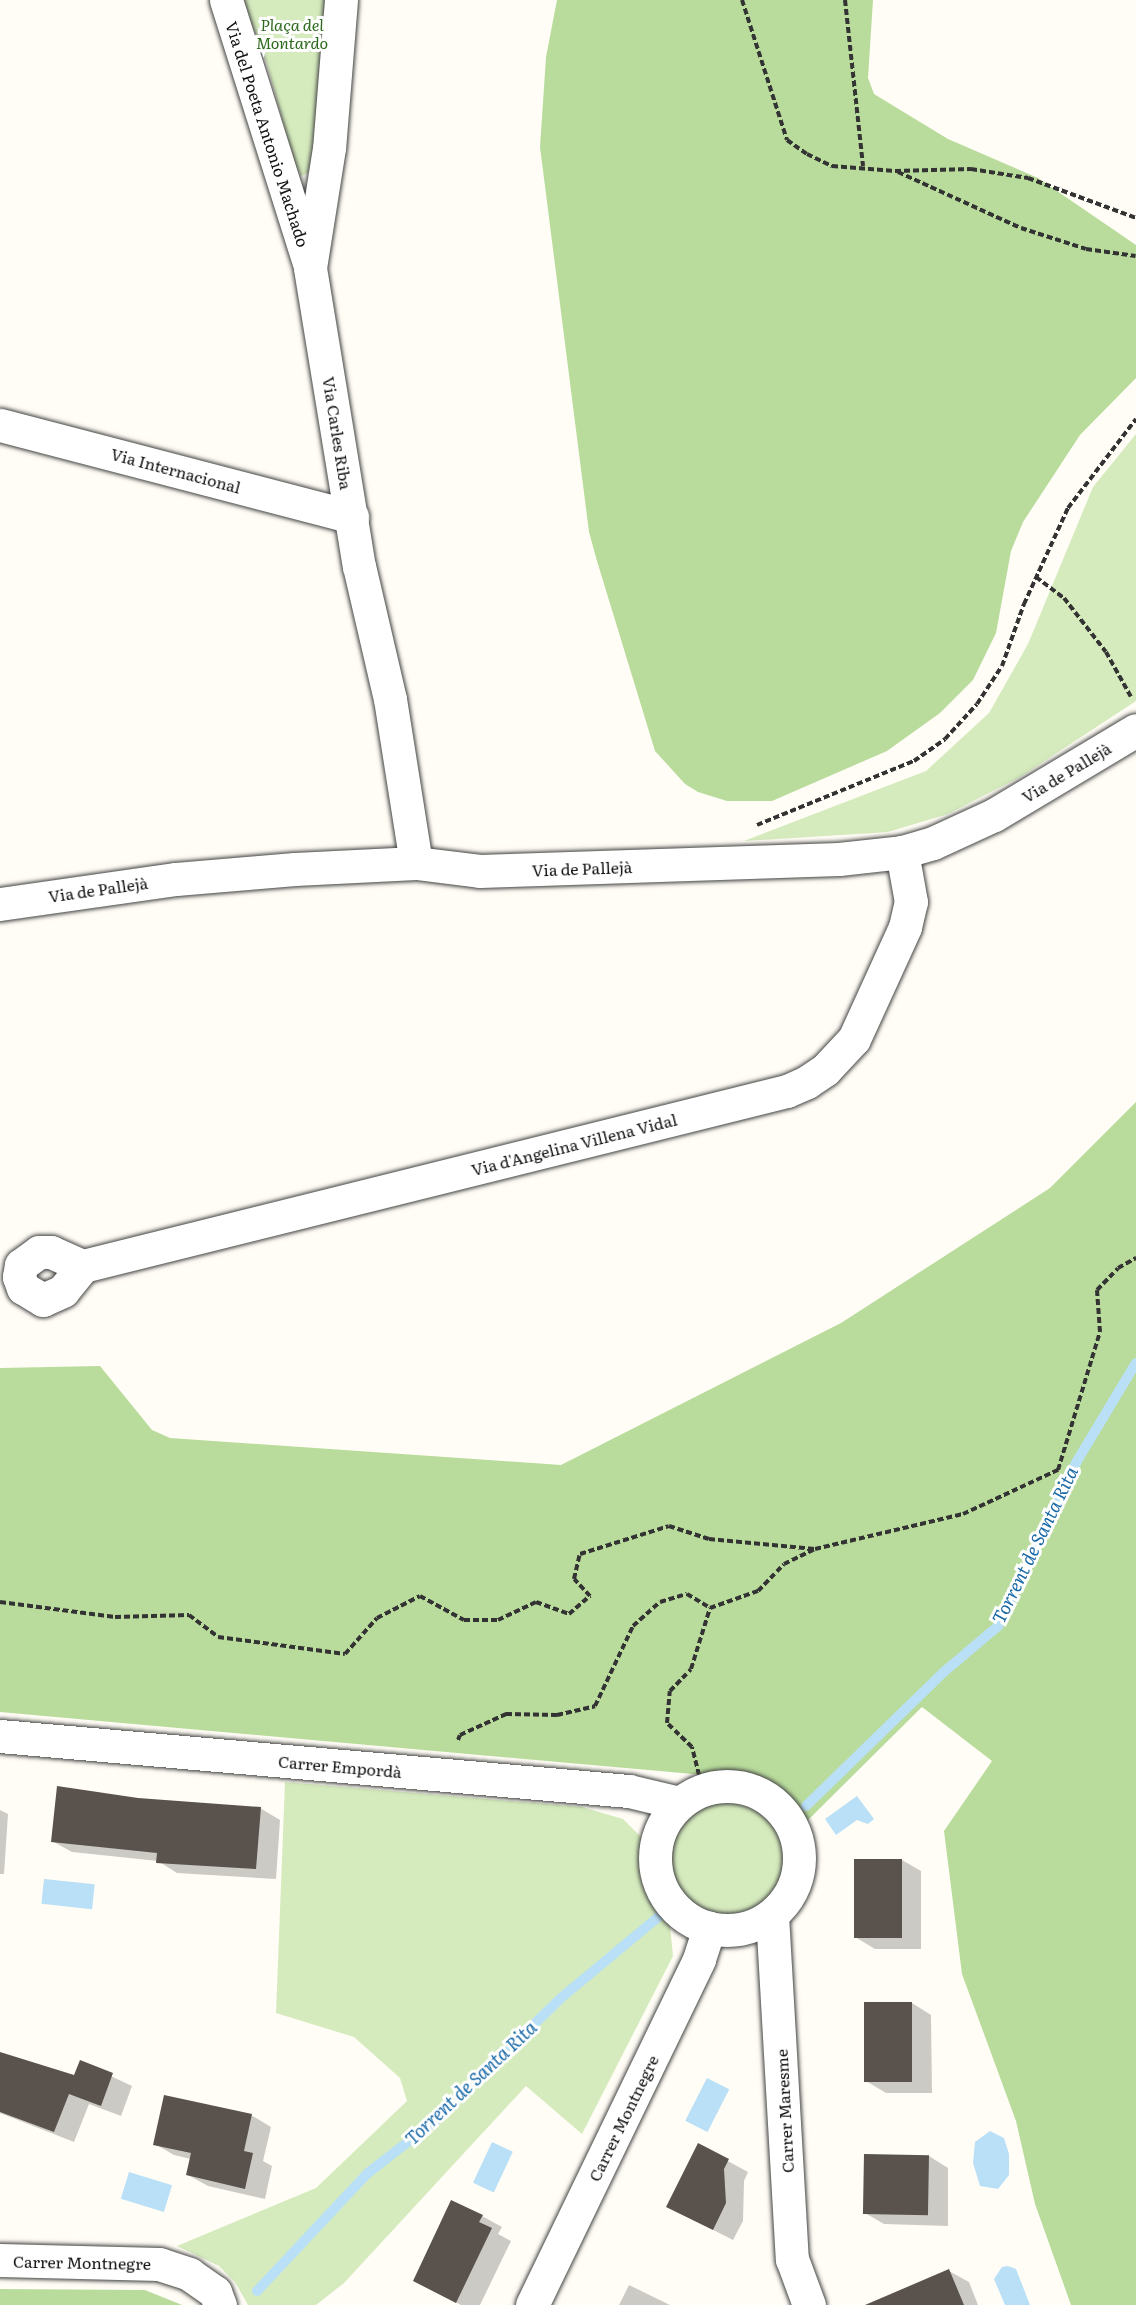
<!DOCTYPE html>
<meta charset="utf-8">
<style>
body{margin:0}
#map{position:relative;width:1136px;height:2305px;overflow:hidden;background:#fffdf5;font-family:Literata,serif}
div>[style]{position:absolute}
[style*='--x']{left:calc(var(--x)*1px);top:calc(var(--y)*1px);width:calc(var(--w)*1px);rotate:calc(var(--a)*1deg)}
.green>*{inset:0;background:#d5ebbd}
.round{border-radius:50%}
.forest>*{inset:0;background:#b9dc9c}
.water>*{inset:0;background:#b9e0f7;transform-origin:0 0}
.shadow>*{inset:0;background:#0003}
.stream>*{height:10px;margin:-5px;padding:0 5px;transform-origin:5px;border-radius:5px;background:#b9e0f7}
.building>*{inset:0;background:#5a524d;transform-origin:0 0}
.path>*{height:4px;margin-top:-2px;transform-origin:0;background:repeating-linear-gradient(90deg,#333 0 6px,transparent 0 9px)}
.roads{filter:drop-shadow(0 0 2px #444) drop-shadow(0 0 2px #444)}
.minor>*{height:33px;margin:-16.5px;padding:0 16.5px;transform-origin:16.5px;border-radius:16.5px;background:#fff}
.minor>.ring{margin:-16.5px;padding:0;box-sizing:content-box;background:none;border:33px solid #fff;border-radius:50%}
span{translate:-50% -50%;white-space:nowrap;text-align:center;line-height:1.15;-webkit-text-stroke:6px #fff;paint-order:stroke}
.park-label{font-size:16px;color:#2f6b1f;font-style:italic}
.street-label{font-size:16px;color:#111}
.water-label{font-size:18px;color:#1768a6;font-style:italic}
</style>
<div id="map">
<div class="green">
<div style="clip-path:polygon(242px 0,329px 0,311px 171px,301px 176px,294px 162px,267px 64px)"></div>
<div style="clip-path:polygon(1136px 434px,1136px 701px,1020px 777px,948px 814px,888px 832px,744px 841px,926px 771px,989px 713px,1028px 644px,1093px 487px)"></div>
<div style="clip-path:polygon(285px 1782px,582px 1807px,623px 1819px,643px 1839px,648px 1885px,670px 1926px,673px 1956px,582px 2134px,526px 2086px,344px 2283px,316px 2305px,248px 2305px,235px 2282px,219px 2266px,177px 2246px,316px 2188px,407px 2101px,400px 2078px,354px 2037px,276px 2013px)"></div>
<div class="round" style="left:670px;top:1800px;width:116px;height:116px"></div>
</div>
<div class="forest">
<div style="clip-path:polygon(557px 0,873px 0,868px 78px,874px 94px,948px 139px,1038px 178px,1136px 245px,1136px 378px,1080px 435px,1023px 522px,1011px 551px,996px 633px,973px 680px,940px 713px,887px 751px,772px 801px,727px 801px,698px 792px,685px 784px,655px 751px,597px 561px,589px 532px,540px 147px,546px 57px)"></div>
<div style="clip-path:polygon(1136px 1102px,1136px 2305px,1071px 2305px,1035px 2204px,1016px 2121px,962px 1974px,944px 1831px,992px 1761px,922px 1707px,805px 1823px,800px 1807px,787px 1794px,766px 1780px,742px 1774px,693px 1774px,0 1712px,0 1368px,100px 1366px,152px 1430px,170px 1438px,561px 1465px,841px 1323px,1050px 1188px)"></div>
<div style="clip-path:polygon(0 2289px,145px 2290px,182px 2305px,0 2305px)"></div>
</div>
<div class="water">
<div style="clip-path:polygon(857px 1796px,874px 1819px,868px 1824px,857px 1820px,836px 1835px,825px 1819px)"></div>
<div style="left:44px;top:1879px;width:51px;height:25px;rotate:6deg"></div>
<div style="left:707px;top:2078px;width:25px;height:48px;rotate:27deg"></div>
<div style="clip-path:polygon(990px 2131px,1004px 2138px,1009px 2154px,1009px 2175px,998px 2189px,980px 2186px,973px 2163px,975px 2142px)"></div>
<div style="left:492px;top:2142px;width:23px;height:45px;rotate:25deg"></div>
<div style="left:129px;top:2172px;width:45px;height:28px;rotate:17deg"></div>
<div style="clip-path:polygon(1008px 2266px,1016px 2269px,1030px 2305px,1005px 2305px,994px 2279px,1002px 2267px)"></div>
</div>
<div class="shadow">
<div style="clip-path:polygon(138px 1800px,260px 1808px,280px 1820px,276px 1879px,177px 1873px,158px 1861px,72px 1852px,52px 1841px)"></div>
<div style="clip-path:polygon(0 1810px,8px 1814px,4px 1874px,0 1874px)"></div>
<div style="clip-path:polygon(902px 1860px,921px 1871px,921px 1949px,875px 1949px,855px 1937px)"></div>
<div style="clip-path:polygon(912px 2003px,931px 2015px,932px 2093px,886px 2093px,866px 2081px)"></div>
<div style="clip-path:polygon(81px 2062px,132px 2086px,121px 2116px,89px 2104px,74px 2142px,0 2113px,0 2079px,75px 2077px)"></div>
<div style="clip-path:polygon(251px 2115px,271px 2127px,263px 2161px,272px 2166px,265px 2199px,208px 2186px,188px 2175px,191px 2159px,174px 2155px,155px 2144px)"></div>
<div style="clip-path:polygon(698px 2145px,748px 2172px,744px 2181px,743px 2221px,733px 2240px,668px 2207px)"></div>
<div style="clip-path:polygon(929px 2156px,948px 2168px,948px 2226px,884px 2224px,865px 2213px)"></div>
<div style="clip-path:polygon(482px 2216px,502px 2227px,498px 2234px,511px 2241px,480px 2305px,461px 2305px,434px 2291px)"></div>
<div style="clip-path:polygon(949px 2271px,969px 2282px,978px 2305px,916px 2305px)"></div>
<div style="clip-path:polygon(629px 2285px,670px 2305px,619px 2305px)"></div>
</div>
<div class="stream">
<div style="--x:806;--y:1806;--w:194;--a:-44.2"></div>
<div style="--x:945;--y:1671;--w:70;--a:-40.3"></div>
<div style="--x:998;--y:1626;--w:183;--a:-64.4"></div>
<div style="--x:1077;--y:1461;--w:114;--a:-59"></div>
<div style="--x:257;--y:2291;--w:162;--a:-46.8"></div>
<div style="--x:368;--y:2173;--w:86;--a:-37.9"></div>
<div style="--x:436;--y:2120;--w:175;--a:-44.3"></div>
<div style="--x:561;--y:1998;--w:139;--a:-39.8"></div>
</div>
<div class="building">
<div style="clip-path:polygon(57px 1786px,138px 1798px,261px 1807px,256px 1869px,156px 1863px,157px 1853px,51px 1842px)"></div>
<div style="left:854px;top:1859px;width:48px;height:79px"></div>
<div style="left:864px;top:2002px;width:48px;height:80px"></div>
<div style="clip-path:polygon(0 2052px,74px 2075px,80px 2060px,113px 2073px,101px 2106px,69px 2094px,54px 2132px,0 2112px)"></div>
<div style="clip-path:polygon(164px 2095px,252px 2114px,244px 2151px,253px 2153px,245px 2189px,186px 2175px,191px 2153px,153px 2145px)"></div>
<div style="clip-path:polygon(698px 2143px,729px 2159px,724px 2169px,726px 2203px,713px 2230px,666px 2207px)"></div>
<div style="left:864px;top:2154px;width:65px;height:60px;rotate:1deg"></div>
<div style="clip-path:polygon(451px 2200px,483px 2215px,479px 2222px,492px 2228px,456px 2303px,413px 2281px)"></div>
<div style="clip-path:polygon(949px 2269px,964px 2305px,865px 2305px)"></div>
</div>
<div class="path">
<div style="--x:742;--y:0;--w:147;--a:72.2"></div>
<div style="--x:787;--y:140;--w:24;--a:35"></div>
<div style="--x:807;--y:154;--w:28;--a:26"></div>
<div style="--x:832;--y:166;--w:63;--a:4.5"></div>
<div style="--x:895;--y:171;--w:76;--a:-1.5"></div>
<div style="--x:971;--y:169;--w:58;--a:9"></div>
<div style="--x:1028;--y:178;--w:115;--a:20.3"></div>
<div style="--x:845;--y:0;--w:167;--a:83.8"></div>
<div style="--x:898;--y:172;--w:135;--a:24.5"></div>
<div style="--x:1021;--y:228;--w:68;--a:17.9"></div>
<div style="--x:1086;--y:249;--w:50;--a:8"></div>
<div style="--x:1036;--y:577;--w:35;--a:37"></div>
<div style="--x:1064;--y:598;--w:68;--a:52.1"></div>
<div style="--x:1106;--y:652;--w:51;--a:60.9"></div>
<div style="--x:757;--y:825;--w:170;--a:-22.2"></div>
<div style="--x:914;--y:761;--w:38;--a:-35"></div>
<div style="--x:945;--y:739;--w:47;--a:-47.6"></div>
<div style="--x:977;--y:704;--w:45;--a:-56.7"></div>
<div style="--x:1002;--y:666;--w:66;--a:-70.5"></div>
<div style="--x:1024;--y:604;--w:106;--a:-65.4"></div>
<div style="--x:1068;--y:508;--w:112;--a:-52.6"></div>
<div style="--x:0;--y:1602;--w:116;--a:7.4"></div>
<div style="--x:115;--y:1617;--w:74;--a:-1.5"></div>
<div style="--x:189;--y:1615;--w:36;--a:37"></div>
<div style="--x:218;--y:1637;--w:128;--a:7.6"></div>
<div style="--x:345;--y:1654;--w:48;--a:-48.4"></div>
<div style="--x:377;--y:1618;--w:48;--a:-27.1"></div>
<div style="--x:420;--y:1596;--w:50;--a:28.6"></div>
<div style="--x:464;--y:1620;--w:34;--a:0"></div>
<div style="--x:498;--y:1620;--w:42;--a:-25.3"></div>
<div style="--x:536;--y:1602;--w:35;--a:20"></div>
<div style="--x:569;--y:1614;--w:28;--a:-41"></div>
<div style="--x:590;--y:1596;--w:23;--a:-133"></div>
<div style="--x:574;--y:1579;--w:26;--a:-77"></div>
<div style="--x:580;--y:1554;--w:93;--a:-17.5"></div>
<div style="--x:669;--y:1526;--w:42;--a:18"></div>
<div style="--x:709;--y:1539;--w:106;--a:5.4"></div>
<div style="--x:458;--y:1740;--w:5;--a:-68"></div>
<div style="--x:460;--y:1735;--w:51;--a:-24.5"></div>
<div style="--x:506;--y:1714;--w:51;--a:1.1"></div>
<div style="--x:557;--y:1715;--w:39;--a:-13"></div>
<div style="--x:595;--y:1706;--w:89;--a:-64.6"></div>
<div style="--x:633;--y:1626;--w:36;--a:-42"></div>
<div style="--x:660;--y:1602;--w:28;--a:-17"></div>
<div style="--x:687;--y:1594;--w:27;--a:31"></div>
<div style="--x:699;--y:1775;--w:29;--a:-104"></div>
<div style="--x:692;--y:1747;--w:35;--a:-136"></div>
<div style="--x:667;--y:1723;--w:32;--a:-85"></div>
<div style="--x:670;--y:1691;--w:30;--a:-46"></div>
<div style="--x:691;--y:1669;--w:64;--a:-72.7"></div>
<div style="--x:710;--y:1608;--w:51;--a:-19.5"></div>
<div style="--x:758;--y:1591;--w:37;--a:-46"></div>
<div style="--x:784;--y:1564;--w:34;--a:-26"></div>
<div style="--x:815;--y:1549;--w:152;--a:-13.3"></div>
<div style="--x:963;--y:1514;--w:105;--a:-24.9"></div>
<div style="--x:1058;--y:1470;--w:144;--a:-73.1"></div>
<div style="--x:1100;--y:1332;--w:42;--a:-94.1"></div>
<div style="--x:1097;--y:1290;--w:30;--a:-46"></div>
<div style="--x:1118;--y:1268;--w:21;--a:-29"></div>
</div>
<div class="roads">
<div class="minor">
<div style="--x:226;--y:0;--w:273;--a:72.5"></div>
<div style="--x:341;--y:0;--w:148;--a:94.6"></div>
<div style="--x:329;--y:148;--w:121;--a:99"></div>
<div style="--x:310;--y:268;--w:302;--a:80.7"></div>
<div style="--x:359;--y:566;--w:137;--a:76.9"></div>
<div style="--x:390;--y:699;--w:166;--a:81"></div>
<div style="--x:0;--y:425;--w:364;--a:14.6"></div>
<div style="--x:0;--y:904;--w:178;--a:-8.1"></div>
<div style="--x:176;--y:879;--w:119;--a:-4.8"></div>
<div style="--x:295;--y:869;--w:121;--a:-2.8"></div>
<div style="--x:416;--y:863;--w:64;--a:7.1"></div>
<div style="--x:480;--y:871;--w:359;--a:-1.9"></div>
<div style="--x:839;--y:859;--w:63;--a:-6.3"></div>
<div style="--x:902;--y:852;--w:32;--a:-16"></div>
<div style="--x:933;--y:843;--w:67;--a:-24.7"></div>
<div style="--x:994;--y:815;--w:165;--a:-30.9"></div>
<div style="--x:83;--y:1266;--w:32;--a:129"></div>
<div style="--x:63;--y:1291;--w:22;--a:156"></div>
<div style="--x:43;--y:1300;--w:23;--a:-149"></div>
<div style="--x:23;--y:1288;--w:12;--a:-110"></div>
<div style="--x:19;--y:1277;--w:12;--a:-81"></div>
<div style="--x:21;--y:1265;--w:22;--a:-36"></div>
<div style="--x:39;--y:1252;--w:12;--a:0"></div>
<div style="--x:51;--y:1252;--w:35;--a:24"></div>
<div style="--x:83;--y:1266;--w:725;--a:-13.96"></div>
<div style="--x:787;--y:1091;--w:22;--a:-24"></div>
<div style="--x:807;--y:1082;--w:22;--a:-34"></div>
<div style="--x:825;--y:1070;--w:42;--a:-46.9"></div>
<div style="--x:854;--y:1039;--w:123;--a:-65.5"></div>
<div style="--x:905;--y:927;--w:26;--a:-77"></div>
<div style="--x:911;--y:902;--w:51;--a:-100.2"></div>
<div style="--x:0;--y:1736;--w:631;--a:5"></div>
<div style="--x:629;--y:1791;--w:51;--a:13.5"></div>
<div class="ring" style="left:655px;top:1786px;width:111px;height:111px"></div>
<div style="--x:772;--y:1915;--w:345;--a:86.7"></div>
<div style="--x:792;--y:2259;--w:49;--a:69.7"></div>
<div style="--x:0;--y:2260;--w:159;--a:1.4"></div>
<div style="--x:159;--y:2264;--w:32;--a:18"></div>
<div style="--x:189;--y:2274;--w:32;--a:35"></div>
<div style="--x:215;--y:2292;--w:14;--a:69"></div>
<div style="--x:532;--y:2305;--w:384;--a:-64.2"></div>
<div style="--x:699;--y:1959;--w:33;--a:-72"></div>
</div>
</div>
<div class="park-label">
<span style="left:292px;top:33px">Plaça del<br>Montardo</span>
</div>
<div class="street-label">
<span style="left:268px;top:134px;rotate:72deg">Via del Poeta Antonio Machado</span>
<span style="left:338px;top:433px;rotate:81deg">Via Carles Riba</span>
<span style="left:176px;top:470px;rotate:15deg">Via Internacional</span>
<span style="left:1066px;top:772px;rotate:-31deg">Via de Pallejà</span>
<span style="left:582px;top:868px;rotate:-2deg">Via de Pallejà</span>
<span style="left:98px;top:889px;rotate:-8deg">Via de Pallejà</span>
<span style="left:574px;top:1144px;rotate:-14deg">Via d'Angelina Villena Vidal</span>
<span style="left:340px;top:1766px;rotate:5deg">Carrer Empordà</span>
<span style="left:784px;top:2111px;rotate:-93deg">Carrer Maresme</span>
<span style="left:623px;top:2118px;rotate:-64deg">Carrer Montnegre</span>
<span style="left:82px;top:2262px;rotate:1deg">Carrer Montnegre</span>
</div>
<div class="water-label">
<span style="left:1035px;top:1545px;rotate:-64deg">Torrent de Santa Rita</span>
<span style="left:471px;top:2083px;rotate:-43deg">Torrent de Santa Rita</span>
</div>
</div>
